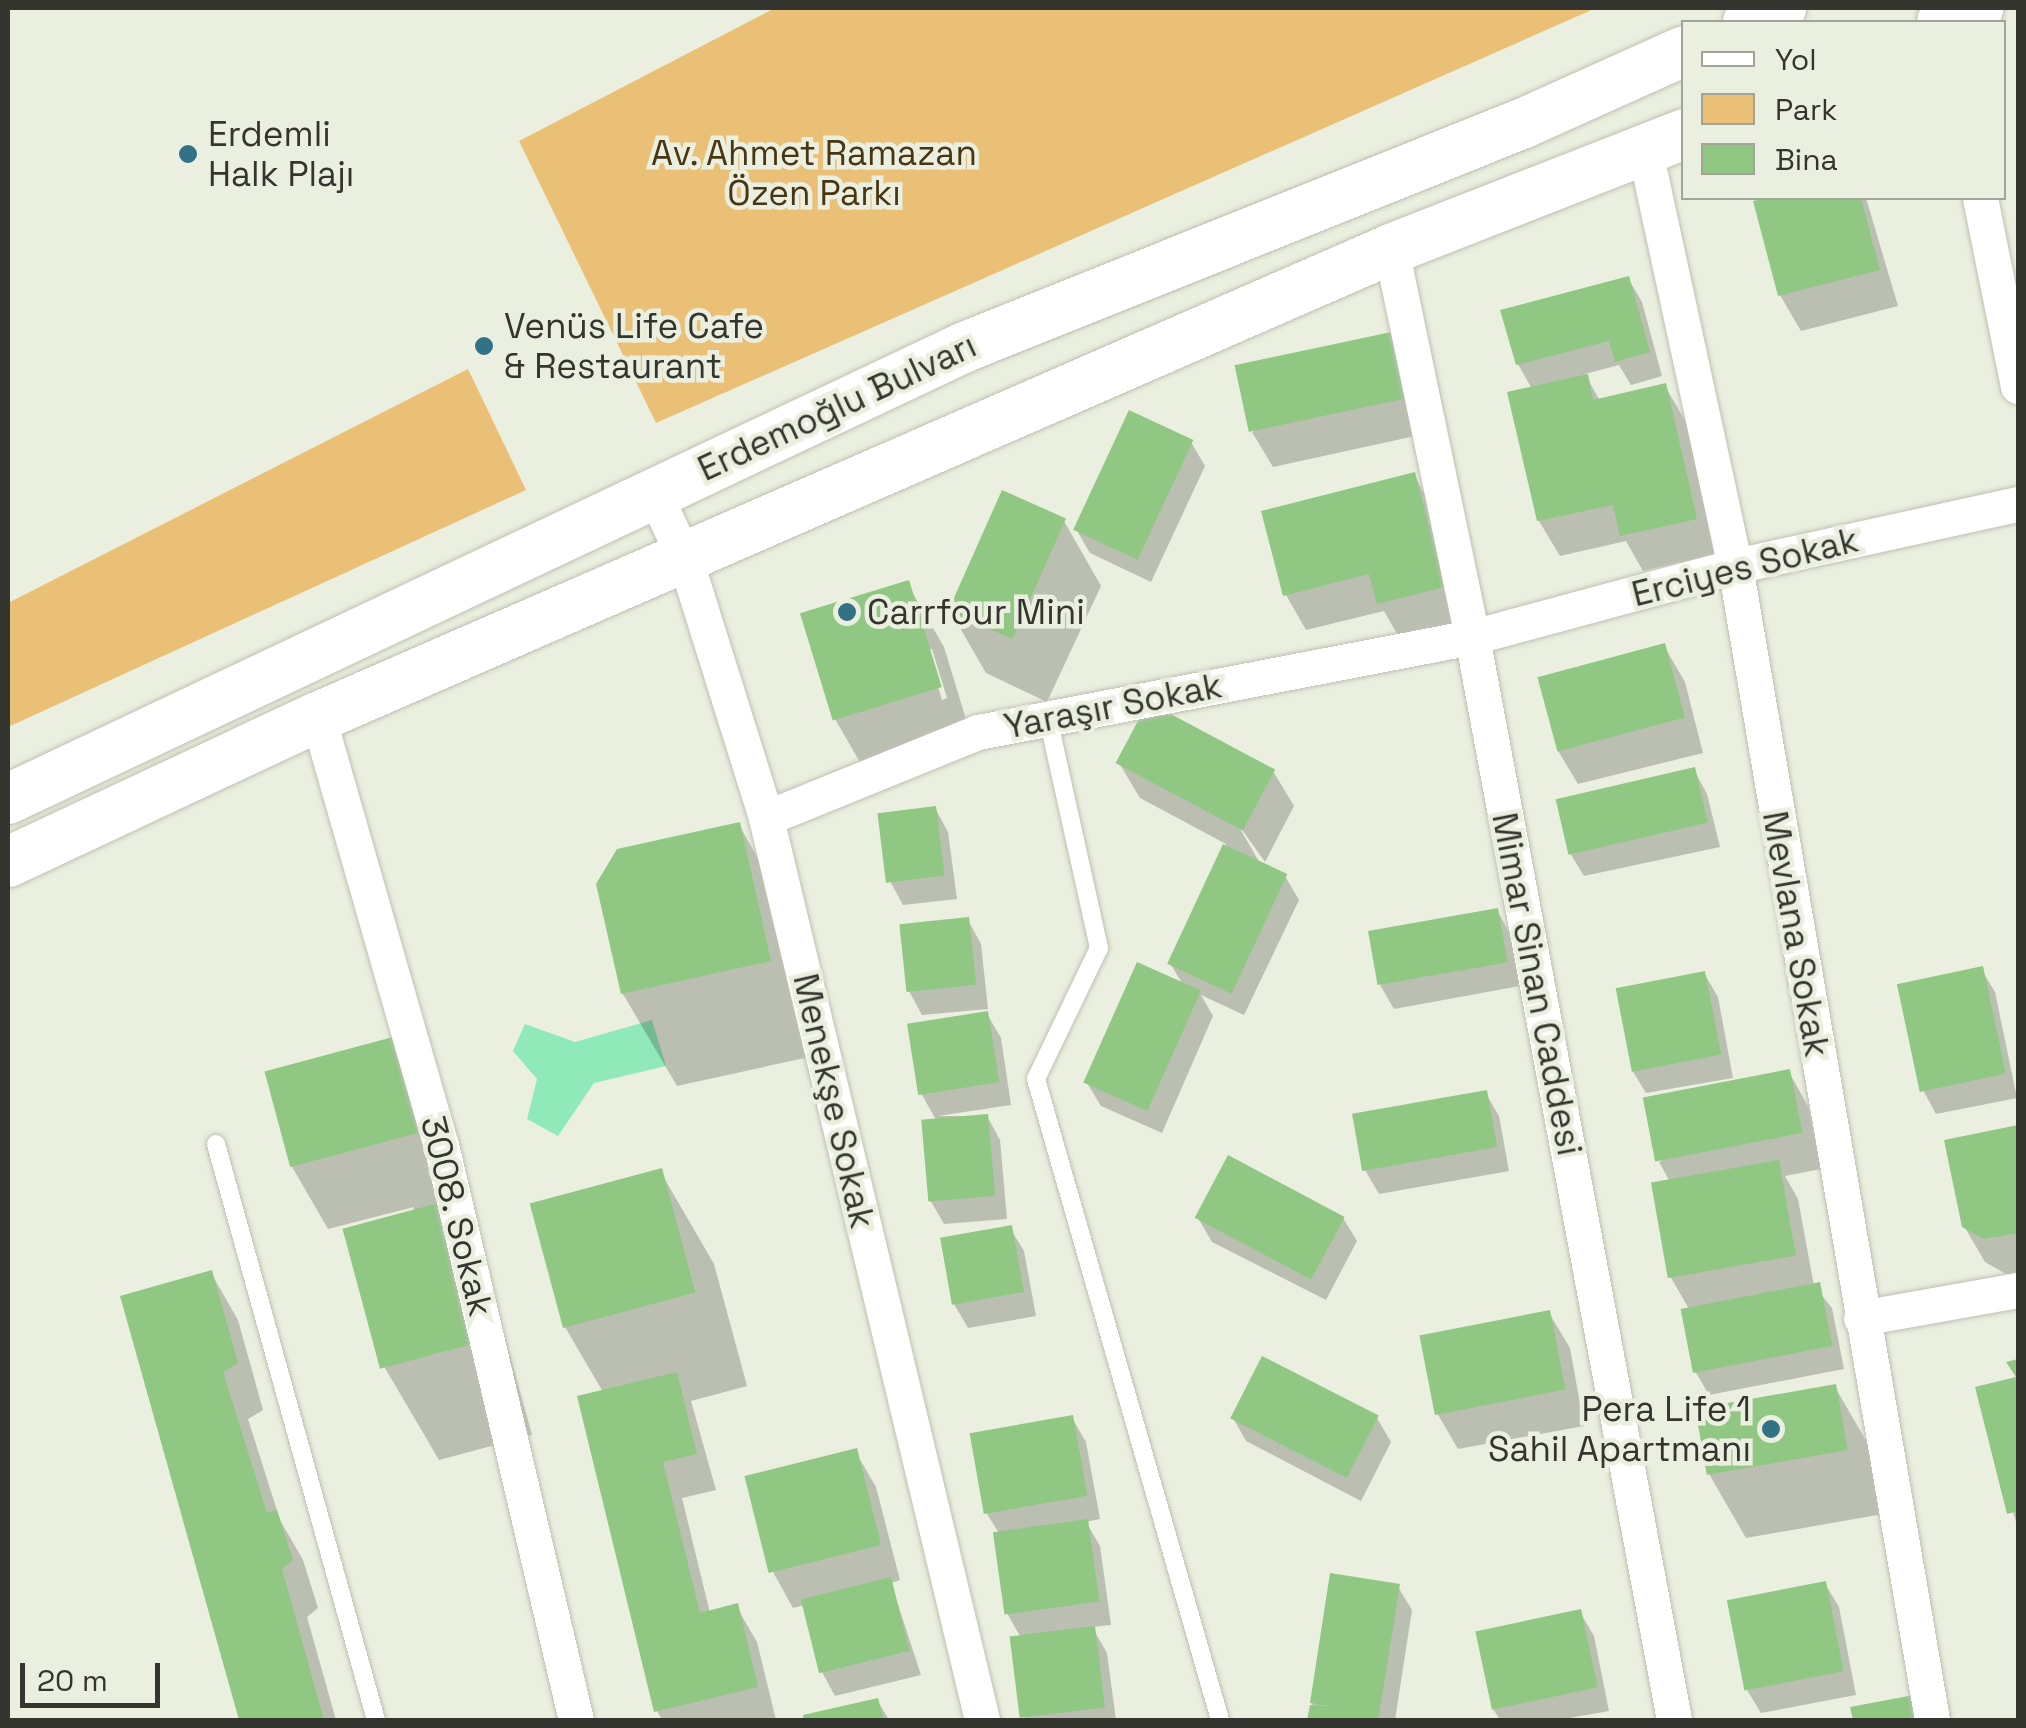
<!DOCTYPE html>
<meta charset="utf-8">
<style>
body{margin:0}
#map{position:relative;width:2026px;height:1728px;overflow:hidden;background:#eaefdf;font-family:"Space Grotesk",sans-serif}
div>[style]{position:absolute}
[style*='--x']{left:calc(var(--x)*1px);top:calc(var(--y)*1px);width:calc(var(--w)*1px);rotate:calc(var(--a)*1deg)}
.green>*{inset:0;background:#eac077}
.water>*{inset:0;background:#90e9b9}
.shadow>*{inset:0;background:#0003}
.building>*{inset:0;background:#8fc783;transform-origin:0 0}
.roads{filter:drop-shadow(0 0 2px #bdc1b2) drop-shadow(0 0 2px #bdc1b2)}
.service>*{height:18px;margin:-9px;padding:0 9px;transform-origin:9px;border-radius:9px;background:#fff}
.minor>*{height:35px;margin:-17.5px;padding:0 17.5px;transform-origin:17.5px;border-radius:17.5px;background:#fff}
.secondary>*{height:50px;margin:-25px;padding:0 25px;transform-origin:25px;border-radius:25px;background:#fff}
.dots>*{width:28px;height:28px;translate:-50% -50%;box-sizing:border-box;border:5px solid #eaefdf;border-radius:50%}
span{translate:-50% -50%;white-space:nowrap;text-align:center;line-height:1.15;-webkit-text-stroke:9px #eaefdf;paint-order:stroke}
.poi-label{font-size:35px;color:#34352f}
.left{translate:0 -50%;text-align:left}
.right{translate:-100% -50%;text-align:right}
.park-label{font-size:35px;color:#483613}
.street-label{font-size:35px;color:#34352f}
.frame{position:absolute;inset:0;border:10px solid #34352f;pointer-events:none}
.legend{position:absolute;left:1681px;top:20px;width:325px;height:180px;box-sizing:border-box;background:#eaefdf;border:2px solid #a1a599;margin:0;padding:12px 18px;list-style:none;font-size:30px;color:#34352f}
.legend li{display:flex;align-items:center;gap:20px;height:50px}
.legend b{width:50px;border:2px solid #a1a599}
.scale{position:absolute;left:20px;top:1663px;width:140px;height:45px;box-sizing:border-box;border:5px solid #34352f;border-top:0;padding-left:12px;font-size:30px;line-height:35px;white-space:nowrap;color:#34352f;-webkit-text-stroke:8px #eaefdf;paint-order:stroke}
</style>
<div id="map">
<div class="green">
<div style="clip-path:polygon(775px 8px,1596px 8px,656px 423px,519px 141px)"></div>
<div style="clip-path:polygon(468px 369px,526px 490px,8px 727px,8px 603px)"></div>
</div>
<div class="water">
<div style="clip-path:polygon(652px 1020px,666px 1066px,594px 1083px,558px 1136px,527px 1119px,537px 1079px,513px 1051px,525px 1024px,575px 1042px)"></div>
</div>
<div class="shadow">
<div style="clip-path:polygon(1775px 198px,1866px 198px,1898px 306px,1801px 331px,1780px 295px,1756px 203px)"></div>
<div style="clip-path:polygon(1628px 278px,1642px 302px,1662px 376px,1631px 385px,1619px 365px,1585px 374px,1600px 401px,1665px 386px,1686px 422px,1716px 554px,1643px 571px,1626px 541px,1560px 556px,1539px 521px,1510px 394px,1532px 389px,1518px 364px)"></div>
<div style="clip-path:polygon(1394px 334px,1429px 433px,1273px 467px,1252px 432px)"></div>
<div style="clip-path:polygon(1191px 442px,1205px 466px,1151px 582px,1090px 553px,1076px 529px)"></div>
<div style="clip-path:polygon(1414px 475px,1434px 511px,1463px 623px,1400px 639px,1384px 611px,1306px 630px,1286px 595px)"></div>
<div style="clip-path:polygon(1064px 521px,1101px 586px,1047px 702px,986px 673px,949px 609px)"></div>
<div style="clip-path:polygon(evenodd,907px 583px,944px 647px,976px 752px,872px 783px,835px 719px,907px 583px,927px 649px,932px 649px,947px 698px,942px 700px,927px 649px)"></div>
<div style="clip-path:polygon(1664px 646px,1685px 682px,1703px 753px,1578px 784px,1557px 749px)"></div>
<div style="clip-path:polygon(1119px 763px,1273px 771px,1294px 806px,1265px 862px,1235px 820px,1261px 865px,1285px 876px,1299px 900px,1244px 1015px,1201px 995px,1213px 1016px,1162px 1133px,1101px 1106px,1087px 1083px,1183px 985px,1170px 963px,1226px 844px,1140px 798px)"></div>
<div style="clip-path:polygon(1694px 770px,1707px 794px,1720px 847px,1584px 876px,1570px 853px)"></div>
<div style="clip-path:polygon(935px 808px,948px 832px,957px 899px,903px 905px,890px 881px)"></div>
<div style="clip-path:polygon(739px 825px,792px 918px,823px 1054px,677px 1086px,623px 994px,599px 884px)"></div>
<div style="clip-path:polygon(1497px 910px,1510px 934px,1520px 986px,1394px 1009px,1380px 985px)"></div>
<div style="clip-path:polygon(968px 920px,981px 944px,988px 1009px,922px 1015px,909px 991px)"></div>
<div style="clip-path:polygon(1981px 969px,1995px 992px,2017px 1098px,1936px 1114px,1923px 1090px)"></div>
<div style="clip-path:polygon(1704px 973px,1718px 997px,1733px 1078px,1646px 1093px,1632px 1070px)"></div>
<div style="clip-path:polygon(987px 1014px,1001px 1038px,1011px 1105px,938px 1116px,987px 1116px,1000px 1140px,1007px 1219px,944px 1224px,930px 1200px,936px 1120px,921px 1093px)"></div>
<div style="clip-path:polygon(392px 1040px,494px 1298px,532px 1435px,439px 1460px,385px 1368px,414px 1207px,328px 1229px,291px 1165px)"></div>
<div style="clip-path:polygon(1789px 1072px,1809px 1108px,1821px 1169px,1785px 1176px,1798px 1199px,1814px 1286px,1832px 1308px,1844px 1369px,1709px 1395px,1695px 1371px,1689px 1309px,1670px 1276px,1670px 1182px,1659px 1162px)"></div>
<div style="clip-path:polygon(1485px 1092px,1499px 1116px,1509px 1171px,1379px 1194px,1365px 1170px)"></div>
<div style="clip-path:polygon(2018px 1128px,2018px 1272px,2006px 1274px,1985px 1262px,1964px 1226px,1947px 1142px)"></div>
<div style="clip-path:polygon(660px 1171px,714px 1264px,747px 1386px,691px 1401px,716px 1490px,682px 1498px,710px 1613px,736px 1606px,757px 1642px,776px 1720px,662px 1720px,657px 1711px,603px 1392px,565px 1327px)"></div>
<div style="clip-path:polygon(1198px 1218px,1343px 1218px,1357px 1241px,1326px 1300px,1212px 1242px)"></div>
<div style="clip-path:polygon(1010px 1228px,1024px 1251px,1036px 1316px,968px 1328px,954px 1304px)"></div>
<div style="clip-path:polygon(211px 1273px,238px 1320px,263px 1410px,248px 1419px,280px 1520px,303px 1560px,318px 1608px,307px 1617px,336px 1720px,241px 1720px,123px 1297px)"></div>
<div style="clip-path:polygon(1549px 1313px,1570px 1348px,1584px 1426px,1458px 1449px,1437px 1413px)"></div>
<div style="clip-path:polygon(2018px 1361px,2018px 1529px,1978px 1389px,2018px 1379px,2010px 1364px)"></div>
<div style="clip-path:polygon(1835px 1387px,1872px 1451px,1883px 1514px,1746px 1538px,1709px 1474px)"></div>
<div style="clip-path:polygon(1072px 1418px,1086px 1442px,1100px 1519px,1086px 1522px,1100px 1546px,1111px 1625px,1092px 1627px,1107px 1653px,1116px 1720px,1025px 1720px,1021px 1638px,1007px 1613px,999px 1533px,987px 1514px)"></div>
<div style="clip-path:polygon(1233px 1418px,1377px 1418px,1391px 1442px,1361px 1501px,1246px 1441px)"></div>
<div style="clip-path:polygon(855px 1451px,876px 1487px,900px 1580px,891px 1583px,921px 1675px,835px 1696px,822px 1672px,805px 1605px,793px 1608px,773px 1572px)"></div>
<div style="clip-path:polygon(1333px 1576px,1398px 1587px,1412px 1610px,1395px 1720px,1310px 1720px)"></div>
<div style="clip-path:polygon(1825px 1584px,1839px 1607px,1856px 1695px,1761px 1713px,1747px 1690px)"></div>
<div style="clip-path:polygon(1580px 1612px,1594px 1636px,1609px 1711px,1558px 1720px,1500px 1720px,1492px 1707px)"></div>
<div style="clip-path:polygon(877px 1700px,889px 1720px,807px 1720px,806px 1717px)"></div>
</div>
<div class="building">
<div style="clip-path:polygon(1767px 198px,1861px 198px,1880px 270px,1778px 296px,1753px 201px)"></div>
<div style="clip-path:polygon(1629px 276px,1650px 352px,1615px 362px,1609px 341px,1516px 365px,1500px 310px)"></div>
<div style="left:1396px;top:331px;width:68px;height:165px;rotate:78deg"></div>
<div style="clip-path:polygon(1588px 374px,1593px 400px,1666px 383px,1697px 519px,1620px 536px,1613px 505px,1537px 521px,1507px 392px)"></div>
<div style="left:1129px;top:410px;width:71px;height:132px;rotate:25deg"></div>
<div style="clip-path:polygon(1415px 472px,1445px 587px,1377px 604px,1369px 574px,1283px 596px,1261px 511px)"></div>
<div style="left:1002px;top:490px;width:70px;height:132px;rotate:24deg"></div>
<div style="left:909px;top:580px;width:112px;height:114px;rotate:73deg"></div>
<div style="left:1665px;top:643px;width:77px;height:132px;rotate:75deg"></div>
<div style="left:1148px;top:702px;width:144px;height:69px;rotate:28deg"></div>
<div style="left:1695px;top:767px;width:57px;height:143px;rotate:77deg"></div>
<div style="left:936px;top:806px;width:70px;height:59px;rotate:83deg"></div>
<div style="clip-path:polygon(740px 822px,771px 961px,621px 994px,596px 884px,617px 849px)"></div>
<div style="left:1223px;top:844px;width:71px;height:132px;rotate:25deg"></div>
<div style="left:1498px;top:908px;width:55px;height:132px;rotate:80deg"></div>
<div style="left:969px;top:917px;width:68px;height:70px;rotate:84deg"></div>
<div style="left:1137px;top:962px;width:70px;height:132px;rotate:24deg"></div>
<div style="left:1983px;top:966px;width:110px;height:88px;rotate:78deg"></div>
<div style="left:1705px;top:971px;width:85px;height:91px;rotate:79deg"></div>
<div style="left:988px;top:1011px;width:72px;height:82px;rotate:81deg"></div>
<div style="left:393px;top:1037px;width:99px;height:133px;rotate:75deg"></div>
<div style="left:1790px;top:1069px;width:65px;height:150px;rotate:79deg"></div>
<div style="left:1487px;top:1090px;width:58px;height:137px;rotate:80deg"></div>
<div style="left:988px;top:1114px;width:82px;height:67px;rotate:85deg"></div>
<div style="clip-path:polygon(2018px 1125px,2018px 1233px,1984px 1239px,1962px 1227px,1944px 1140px)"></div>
<div style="left:1228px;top:1155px;width:132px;height:71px;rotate:28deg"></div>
<div style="left:1779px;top:1160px;width:97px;height:130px;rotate:80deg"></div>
<div style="left:662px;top:1168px;width:129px;height:137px;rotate:75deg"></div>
<div style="left:442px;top:1202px;width:145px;height:103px;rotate:75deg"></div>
<div style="left:1012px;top:1225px;width:68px;height:73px;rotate:80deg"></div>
<div style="clip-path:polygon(212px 1270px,238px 1363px,223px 1372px,267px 1513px,277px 1510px,293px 1560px,282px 1569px,324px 1720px,239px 1720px,120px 1296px)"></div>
<div style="left:1820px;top:1282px;width:65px;height:142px;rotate:79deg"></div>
<div style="left:1550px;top:1310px;width:81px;height:133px;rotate:79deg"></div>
<div style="left:1262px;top:1356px;width:131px;height:70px;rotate:27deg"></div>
<div style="clip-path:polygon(2018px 1359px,2018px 1511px,2007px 1514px,1975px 1387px,2016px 1377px,2006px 1362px)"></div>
<div style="clip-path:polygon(677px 1372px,697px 1454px,663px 1462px,700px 1613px,738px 1603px,758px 1687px,654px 1712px,577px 1396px)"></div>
<div style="left:1836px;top:1384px;width:67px;height:143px;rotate:80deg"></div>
<div style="left:1073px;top:1415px;width:82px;height:105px;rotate:80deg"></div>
<div style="left:857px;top:1448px;width:100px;height:116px;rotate:76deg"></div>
<div style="left:1088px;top:1519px;width:83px;height:96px;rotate:82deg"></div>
<div style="clip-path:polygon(1330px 1573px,1400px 1584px,1378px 1720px,1307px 1720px,1310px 1705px,1336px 1707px,1310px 1703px)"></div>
<div style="left:891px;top:1577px;width:76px;height:93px;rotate:76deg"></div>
<div style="left:1826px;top:1581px;width:92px;height:101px;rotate:79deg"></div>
<div style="left:1581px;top:1609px;width:80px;height:108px;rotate:78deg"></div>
<div style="left:1095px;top:1626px;width:82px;height:86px;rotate:83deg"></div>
<div style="clip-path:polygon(1914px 1695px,1919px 1720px,1853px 1720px,1850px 1707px)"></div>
<div style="clip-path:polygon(878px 1698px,884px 1720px,804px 1720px,803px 1715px)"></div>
</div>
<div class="roads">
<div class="service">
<div style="--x:1048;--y:718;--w:236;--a:77.5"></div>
<div style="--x:1099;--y:948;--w:145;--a:115.7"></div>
<div style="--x:1036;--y:1079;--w:667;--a:73.98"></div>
<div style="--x:216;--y:1144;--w:598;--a:74.48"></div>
</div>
<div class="minor">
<div style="--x:1645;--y:151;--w:425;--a:77.8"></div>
<div style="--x:1735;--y:566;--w:1171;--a:80.31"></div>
<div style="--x:1980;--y:198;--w:192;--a:78.6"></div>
<div style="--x:1391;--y:249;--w:396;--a:78.2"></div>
<div style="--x:1472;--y:637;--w:1102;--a:79.43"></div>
<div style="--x:653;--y:491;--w:75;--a:64.8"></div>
<div style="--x:685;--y:559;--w:271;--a:72.6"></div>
<div style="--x:766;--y:818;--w:928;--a:76.53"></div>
<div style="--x:318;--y:717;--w:445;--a:74"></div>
<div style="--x:441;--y:1145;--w:591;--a:76.79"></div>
<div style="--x:766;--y:818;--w:229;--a:-22.1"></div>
<div style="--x:978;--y:732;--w:503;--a:-10.89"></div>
<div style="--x:1472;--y:637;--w:272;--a:-15.1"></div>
<div style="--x:1735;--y:566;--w:290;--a:-12.4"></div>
<div style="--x:1861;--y:1318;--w:159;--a:-10.1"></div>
</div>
<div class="secondary">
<div style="--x:1748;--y:22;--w:36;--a:-23"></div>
<div style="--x:1942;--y:22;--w:39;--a:-21"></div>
<div style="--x:8;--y:799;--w:1058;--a:-25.28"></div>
<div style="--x:965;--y:347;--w:602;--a:-21.84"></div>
<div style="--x:1524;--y:123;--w:175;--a:-24.2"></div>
<div style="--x:8;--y:862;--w:342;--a:-25.1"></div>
<div style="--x:318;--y:717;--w:1171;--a:-23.56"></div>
<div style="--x:1391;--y:249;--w:315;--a:-21.4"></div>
</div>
</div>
<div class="dots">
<div style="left:188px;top:154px;background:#317385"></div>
<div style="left:484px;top:346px;background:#317385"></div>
<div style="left:847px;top:612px;background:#317385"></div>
<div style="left:1771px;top:1429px;background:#317385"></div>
</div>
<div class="poi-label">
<span class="left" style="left:208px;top:154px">Erdemli<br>Halk Plajı</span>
<span class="left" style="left:504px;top:346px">Venüs Life Cafe<br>&amp; Restaurant</span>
<span class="left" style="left:867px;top:612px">Carrfour Mini</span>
<span class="right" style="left:1751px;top:1429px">Pera Life 1<br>Sahil Apartmanı</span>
</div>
<div class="park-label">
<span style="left:814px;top:173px">Av. Ahmet Ramazan<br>Özen Parkı</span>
</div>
<div class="street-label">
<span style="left:837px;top:407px;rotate:-25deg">Erdemoğlu Bulvarı</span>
<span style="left:1745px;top:567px;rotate:-14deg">Erciyes Sokak</span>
<span style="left:1113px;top:706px;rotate:-11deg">Yaraşır Sokak</span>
<span style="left:1796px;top:934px;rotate:80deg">Mevlana Sokak</span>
<span style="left:1537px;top:984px;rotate:79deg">Mimar Sinan Caddesi</span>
<span style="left:834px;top:1101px;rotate:77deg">Menekşe Sokak</span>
<span style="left:457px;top:1216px;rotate:76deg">3008. Sokak</span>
</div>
<div class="frame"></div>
<ul class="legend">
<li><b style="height:12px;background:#fff"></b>Yol</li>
<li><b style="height:28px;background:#eac077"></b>Park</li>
<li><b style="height:28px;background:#8fc783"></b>Bina</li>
</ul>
<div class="scale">20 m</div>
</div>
